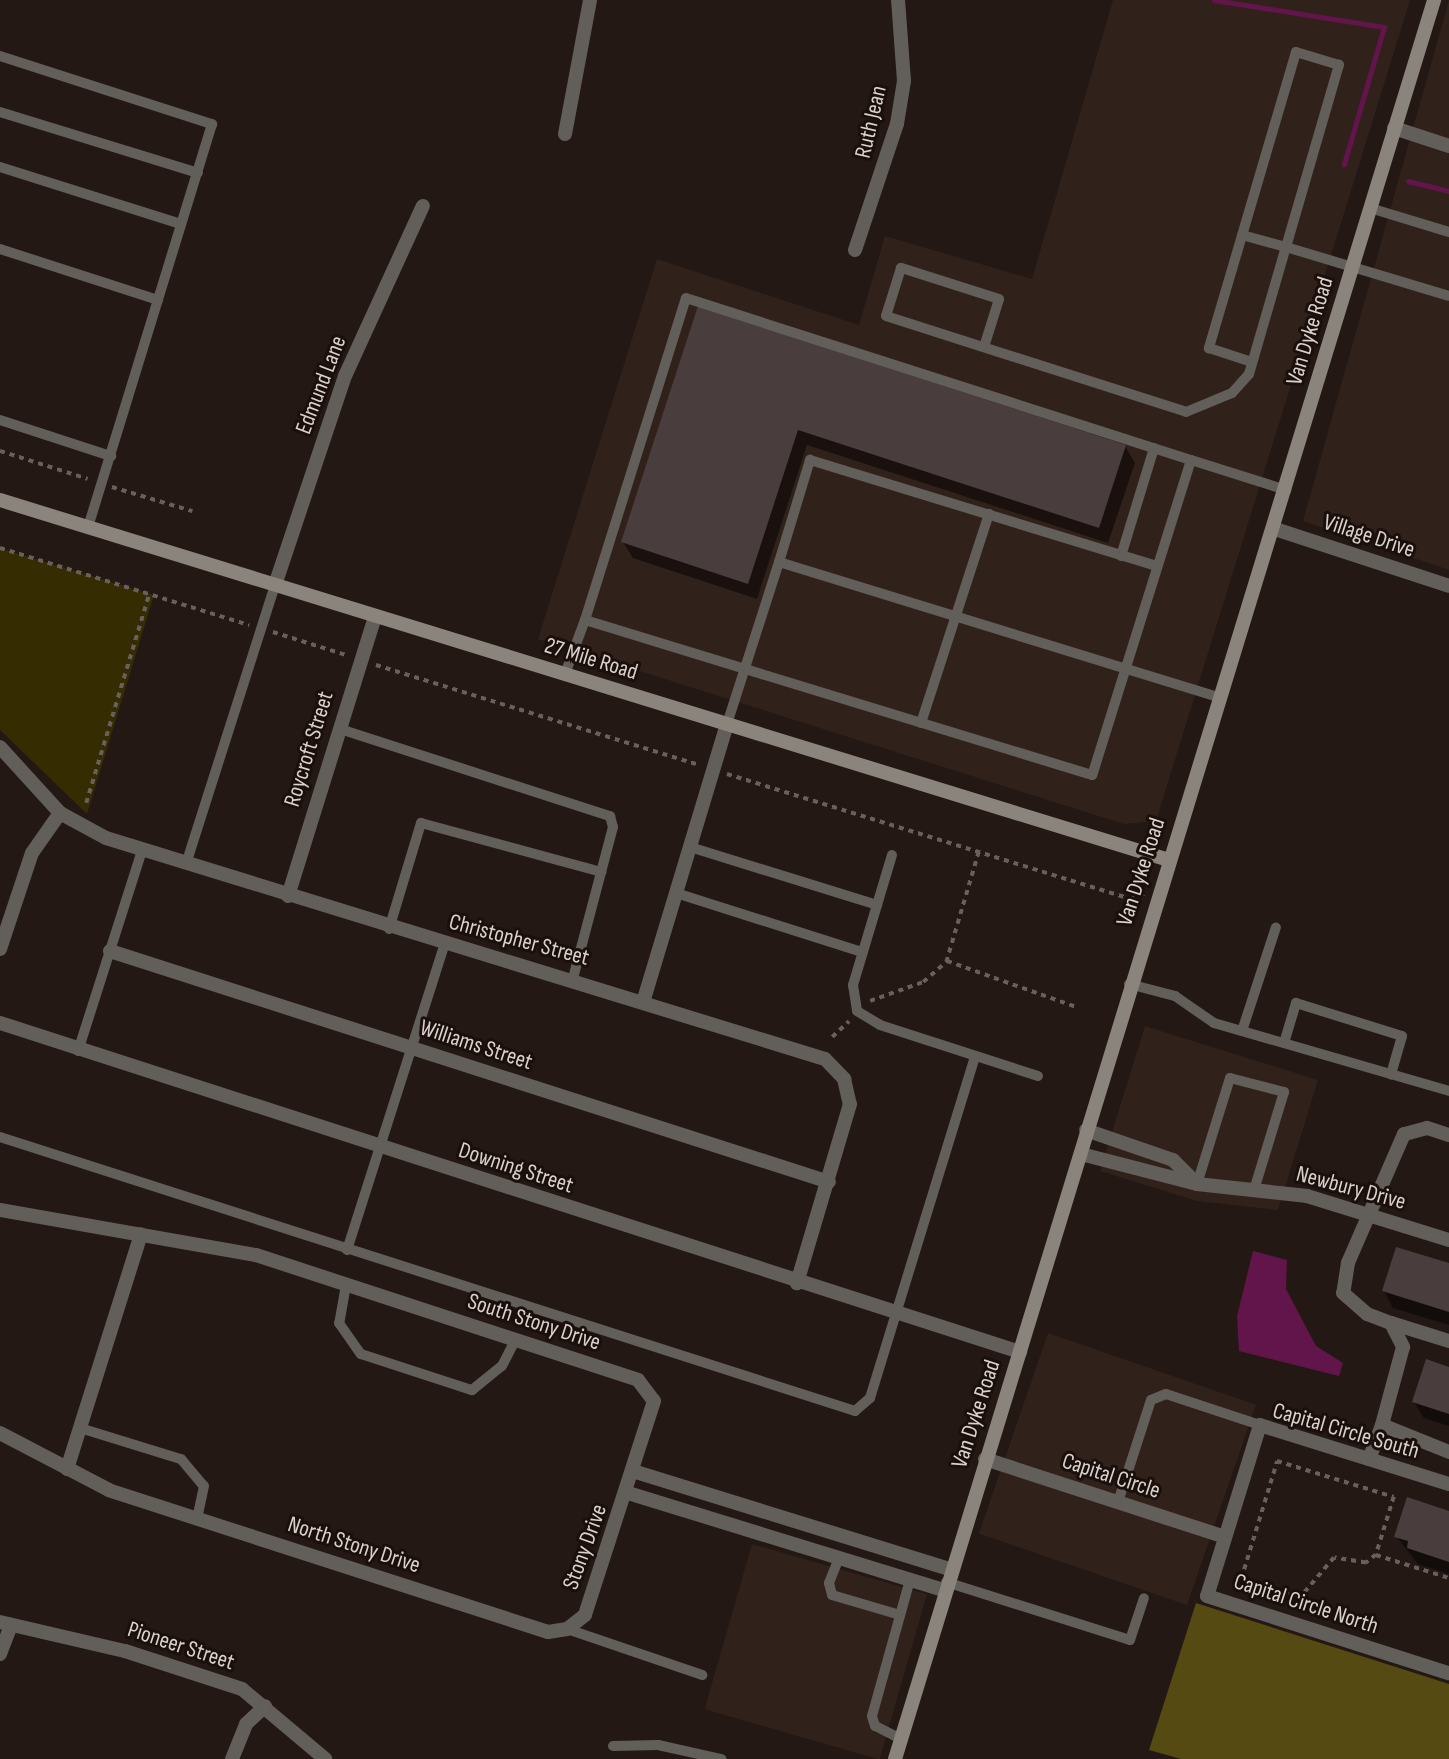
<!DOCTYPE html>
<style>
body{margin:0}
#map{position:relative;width:1449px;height:1759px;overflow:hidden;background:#231814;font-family:"Sofia Sans Condensed",sans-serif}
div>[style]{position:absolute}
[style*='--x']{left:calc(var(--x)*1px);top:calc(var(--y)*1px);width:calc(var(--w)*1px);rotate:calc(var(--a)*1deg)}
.built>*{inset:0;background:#31211b;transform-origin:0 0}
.green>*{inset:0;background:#352c01}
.forest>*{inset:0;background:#554a11}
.water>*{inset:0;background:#62154b}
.shadow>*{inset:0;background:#0007}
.stream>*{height:5px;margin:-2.5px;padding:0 2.5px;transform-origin:2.5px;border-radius:2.5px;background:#62154b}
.building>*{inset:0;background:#4a3d3e}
.path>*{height:3.5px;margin-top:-1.75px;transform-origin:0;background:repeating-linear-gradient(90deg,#695f5c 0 5px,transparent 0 10px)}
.lane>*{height:10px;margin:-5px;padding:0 5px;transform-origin:5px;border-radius:5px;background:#625e59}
.street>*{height:14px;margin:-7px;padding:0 7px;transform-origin:7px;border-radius:7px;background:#625e59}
.secondary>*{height:14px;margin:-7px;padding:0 7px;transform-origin:7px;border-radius:7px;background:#8b847d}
span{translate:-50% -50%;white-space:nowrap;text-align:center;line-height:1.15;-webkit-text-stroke:6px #1a0f0b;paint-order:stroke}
.street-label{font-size:23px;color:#d9d1ce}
</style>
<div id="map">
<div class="built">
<div style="clip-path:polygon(1113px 0,1410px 0,1156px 821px,1124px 824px,538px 639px,657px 259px,859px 325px,885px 236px,1032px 279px)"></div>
<div style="clip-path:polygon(1449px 0,1449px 570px,1303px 521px)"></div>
<div style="clip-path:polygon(1145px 1026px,1318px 1080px,1278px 1210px,1197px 1201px,1100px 1171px)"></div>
<div style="left:1048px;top:1333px;width:220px;height:212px;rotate:19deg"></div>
<div style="left:752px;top:1544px;width:182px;height:172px;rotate:16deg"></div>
</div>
<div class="green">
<div style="clip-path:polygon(0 548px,154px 595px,87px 814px,0 730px)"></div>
</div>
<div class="forest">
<div style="clip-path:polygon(1196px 1603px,1449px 1684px,1449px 1759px,1181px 1759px,1149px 1750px)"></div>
</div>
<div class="water">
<div style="clip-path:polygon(1253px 1251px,1287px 1260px,1286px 1289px,1316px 1346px,1343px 1363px,1339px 1376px,1239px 1351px,1237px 1316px)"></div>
</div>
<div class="shadow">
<div style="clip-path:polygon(700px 308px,1125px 446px,1135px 463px,1108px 543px,807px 445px,757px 599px,633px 558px,623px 542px)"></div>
<div style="clip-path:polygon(1449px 1265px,1449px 1325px,1393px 1308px,1384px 1291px)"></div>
<div style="clip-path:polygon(1449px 1369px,1449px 1426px,1424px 1418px,1414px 1402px)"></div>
<div style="clip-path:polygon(1449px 1512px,1449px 1574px,1418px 1564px,1396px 1536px)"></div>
</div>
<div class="stream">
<div style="--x:1214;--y:0;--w:172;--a:9"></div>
<div style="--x:1384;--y:27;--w:143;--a:106.3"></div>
<div style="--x:1408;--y:181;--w:42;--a:13.7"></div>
</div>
<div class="building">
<div style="clip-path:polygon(698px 306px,1126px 445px,1099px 528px,798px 430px,748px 584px,621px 542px)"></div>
<div style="clip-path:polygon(1396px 1247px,1449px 1263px,1449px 1312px,1382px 1291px)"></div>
<div style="clip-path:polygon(1426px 1359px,1449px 1367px,1449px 1414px,1412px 1402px)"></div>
<div style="clip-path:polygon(1407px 1497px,1449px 1511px,1449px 1562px,1407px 1548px,1408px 1541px,1394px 1537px)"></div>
</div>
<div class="path">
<div style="--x:0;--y:451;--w:92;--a:17.7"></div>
<div style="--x:112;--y:487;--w:84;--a:16.7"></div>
<div style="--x:0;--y:548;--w:261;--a:17.2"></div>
<div style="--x:273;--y:632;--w:77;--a:17.5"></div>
<div style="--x:376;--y:665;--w:339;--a:17.2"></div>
<div style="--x:727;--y:774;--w:422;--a:17.2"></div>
<div style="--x:1130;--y:899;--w:17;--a:-21"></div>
<div style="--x:86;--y:803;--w:218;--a:-73.2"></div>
<div style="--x:979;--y:852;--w:114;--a:106.4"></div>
<div style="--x:947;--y:961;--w:137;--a:19.6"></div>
<div style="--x:870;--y:1001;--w:56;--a:-19.7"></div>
<div style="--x:923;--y:982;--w:32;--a:-41"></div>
<div style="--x:832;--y:1037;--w:23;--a:-43"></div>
<div style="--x:1376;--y:1555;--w:13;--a:141"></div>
<div style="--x:1366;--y:1563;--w:32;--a:-171"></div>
<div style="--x:1334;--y:1558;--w:52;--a:130.4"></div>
<div style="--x:1300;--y:1598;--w:62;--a:-162.1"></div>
<div style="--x:1241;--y:1579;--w:123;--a:-73"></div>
<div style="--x:1277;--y:1461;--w:122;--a:17.1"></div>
<div style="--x:1394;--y:1497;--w:61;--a:107.2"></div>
<div style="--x:1376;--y:1555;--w:77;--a:17.5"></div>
</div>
<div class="lane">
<div style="--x:0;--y:56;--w:223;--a:17.8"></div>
<div style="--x:212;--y:124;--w:422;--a:107.1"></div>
<div style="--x:0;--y:112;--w:207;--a:17.1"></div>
<div style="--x:0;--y:167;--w:190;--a:17.5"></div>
<div style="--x:1370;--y:208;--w:83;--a:16.9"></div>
<div style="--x:1242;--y:235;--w:46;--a:15.3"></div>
<div style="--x:1286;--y:247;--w:190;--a:-73.8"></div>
<div style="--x:1339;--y:65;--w:45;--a:-163.2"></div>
<div style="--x:1296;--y:52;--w:309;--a:106.4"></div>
<div style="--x:1209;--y:348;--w:45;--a:18"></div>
<div style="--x:0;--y:249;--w:166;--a:17.9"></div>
<div style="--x:686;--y:298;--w:530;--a:17.79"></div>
<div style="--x:1191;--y:460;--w:330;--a:107.4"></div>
<div style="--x:1092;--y:775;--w:530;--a:-163"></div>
<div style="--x:585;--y:620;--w:337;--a:-72.6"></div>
<div style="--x:984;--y:347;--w:50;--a:-72.6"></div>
<div style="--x:999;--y:299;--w:103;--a:-162.4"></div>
<div style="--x:901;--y:268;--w:50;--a:107.4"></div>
<div style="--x:886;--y:316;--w:315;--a:17.7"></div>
<div style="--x:1186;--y:412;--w:50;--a:-22.4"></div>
<div style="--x:1232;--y:393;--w:25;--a:-48"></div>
<div style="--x:1249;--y:374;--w:132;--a:-73.8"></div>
<div style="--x:1286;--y:247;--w:170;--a:16.7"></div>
<div style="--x:0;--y:420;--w:117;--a:18"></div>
<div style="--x:1191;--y:460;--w:100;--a:17.5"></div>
<div style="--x:1121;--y:556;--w:113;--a:-73"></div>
<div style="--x:779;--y:562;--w:107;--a:-73.1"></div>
<div style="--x:810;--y:460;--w:363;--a:17"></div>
<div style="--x:565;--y:674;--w:58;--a:-69.7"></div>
<div style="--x:921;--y:723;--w:220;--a:-72"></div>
<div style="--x:727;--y:724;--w:170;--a:-72.2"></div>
<div style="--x:779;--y:562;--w:461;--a:17.1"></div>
<div style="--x:340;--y:729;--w:284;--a:17.9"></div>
<div style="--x:610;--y:816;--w:11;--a:75"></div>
<div style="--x:613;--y:827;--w:156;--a:104.8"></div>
<div style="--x:690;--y:847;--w:196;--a:17.2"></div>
<div style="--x:892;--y:855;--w:136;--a:106.7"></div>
<div style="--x:853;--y:985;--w:26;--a:81"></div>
<div style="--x:857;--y:1011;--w:27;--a:31"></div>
<div style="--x:880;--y:1025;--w:166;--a:17.9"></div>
<div style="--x:186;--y:864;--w:293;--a:-72.3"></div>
<div style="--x:676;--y:893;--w:195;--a:17.6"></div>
<div style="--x:389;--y:929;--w:111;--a:-73.2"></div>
<div style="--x:421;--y:823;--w:187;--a:15.2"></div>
<div style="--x:1129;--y:984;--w:48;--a:14.6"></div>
<div style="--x:1175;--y:996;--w:47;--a:34.7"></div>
<div style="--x:1214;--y:1023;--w:245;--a:16.1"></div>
<div style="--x:1242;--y:1031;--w:109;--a:-71.9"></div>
<div style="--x:1284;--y:1043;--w:42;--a:-73.3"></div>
<div style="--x:1296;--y:1003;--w:111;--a:17.3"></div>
<div style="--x:1402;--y:1036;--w:40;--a:106"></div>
<div style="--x:78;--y:1051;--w:211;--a:-72.3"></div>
<div style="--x:0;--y:1137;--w:898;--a:17.77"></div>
<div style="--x:855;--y:1411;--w:20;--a:-41"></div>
<div style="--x:870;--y:1398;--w:357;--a:-72.9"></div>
<div style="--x:1197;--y:1184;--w:111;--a:-72.7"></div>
<div style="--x:1230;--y:1078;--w:56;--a:14.5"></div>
<div style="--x:1284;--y:1092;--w:102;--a:107"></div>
<div style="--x:347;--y:1250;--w:322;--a:-72.3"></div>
<div style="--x:346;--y:1285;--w:39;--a:100"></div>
<div style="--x:339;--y:1323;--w:38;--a:55"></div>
<div style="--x:361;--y:1354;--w:117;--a:18"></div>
<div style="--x:472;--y:1390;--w:38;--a:-39"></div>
<div style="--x:502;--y:1366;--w:29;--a:-63"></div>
<div style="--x:80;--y:1428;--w:106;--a:17.1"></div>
<div style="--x:181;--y:1459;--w:35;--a:50"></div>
<div style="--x:204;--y:1486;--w:34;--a:102"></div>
<div style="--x:1118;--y:1502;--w:107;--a:-72.1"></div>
<div style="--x:1151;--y:1400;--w:16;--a:-22"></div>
<div style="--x:1166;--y:1394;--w:99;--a:18.3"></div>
<div style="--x:839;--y:1558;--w:27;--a:112"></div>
<div style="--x:829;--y:1583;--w:12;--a:76"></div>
<div style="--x:832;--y:1595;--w:71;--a:16.4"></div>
<div style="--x:946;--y:1582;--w:193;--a:17.5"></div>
<div style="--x:1130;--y:1640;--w:44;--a:-71.6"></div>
<div style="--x:567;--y:1629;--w:143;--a:18.8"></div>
<div style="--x:901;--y:1739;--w:29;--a:-153"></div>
<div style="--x:875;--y:1726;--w:10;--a:-107"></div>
<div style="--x:872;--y:1716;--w:141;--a:-74.4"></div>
<div style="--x:613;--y:1746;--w:45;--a:-1.3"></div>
<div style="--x:658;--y:1745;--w:65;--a:12.5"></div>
</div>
<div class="street">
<div style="--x:1394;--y:128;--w:58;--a:18.1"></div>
<div style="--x:565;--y:134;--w:136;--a:-79.4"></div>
<div style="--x:855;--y:250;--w:133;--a:-71.6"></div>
<div style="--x:897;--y:124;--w:44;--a:-80.8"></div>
<div style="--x:904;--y:81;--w:81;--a:-94.2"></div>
<div style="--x:1275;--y:529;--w:183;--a:18.1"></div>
<div style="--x:275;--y:585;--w:220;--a:-71.5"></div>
<div style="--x:345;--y:376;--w:187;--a:-65.4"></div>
<div style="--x:0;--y:747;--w:89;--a:47.7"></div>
<div style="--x:60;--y:813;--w:52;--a:28.5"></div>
<div style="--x:106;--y:838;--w:752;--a:17.09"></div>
<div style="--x:825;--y:1059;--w:28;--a:46"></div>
<div style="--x:844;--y:1079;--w:26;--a:77"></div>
<div style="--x:850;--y:1104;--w:187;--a:106.5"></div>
<div style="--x:288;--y:896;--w:293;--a:-72.7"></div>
<div style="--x:0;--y:949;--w:101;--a:-71.6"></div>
<div style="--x:32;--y:853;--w:49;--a:-55"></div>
<div style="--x:110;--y:951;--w:755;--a:17.81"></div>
<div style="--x:644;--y:999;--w:287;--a:-73.2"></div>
<div style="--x:0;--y:1023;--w:1072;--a:17.88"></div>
<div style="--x:1449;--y:1135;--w:23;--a:-162"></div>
<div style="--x:1427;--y:1128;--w:24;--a:165"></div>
<div style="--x:1404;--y:1134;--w:141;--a:113.5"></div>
<div style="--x:1348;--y:1263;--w:30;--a:99"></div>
<div style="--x:1343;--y:1293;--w:32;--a:41"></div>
<div style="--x:1367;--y:1314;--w:26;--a:21"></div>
<div style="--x:1391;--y:1323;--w:27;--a:63"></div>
<div style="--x:1403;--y:1347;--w:81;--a:105.1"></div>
<div style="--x:1382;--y:1425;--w:72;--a:21.9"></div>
<div style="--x:1081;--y:1154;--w:120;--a:14.5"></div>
<div style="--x:1197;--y:1184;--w:34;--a:-135"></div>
<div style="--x:1173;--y:1160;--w:92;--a:-161"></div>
<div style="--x:1197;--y:1184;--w:111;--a:6.2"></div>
<div style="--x:1307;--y:1196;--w:149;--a:17.2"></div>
<div style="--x:0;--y:1210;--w:260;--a:10"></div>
<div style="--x:256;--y:1255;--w:402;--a:18.1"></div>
<div style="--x:638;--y:1380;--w:26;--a:53"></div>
<div style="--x:654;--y:1401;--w:225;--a:107.9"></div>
<div style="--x:585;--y:1615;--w:23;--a:142"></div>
<div style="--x:567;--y:1629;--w:19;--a:171"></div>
<div style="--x:548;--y:1632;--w:461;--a:-162.1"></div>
<div style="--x:109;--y:1490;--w:123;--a:-152.4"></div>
<div style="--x:1391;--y:1323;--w:61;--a:17.2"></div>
<div style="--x:985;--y:1459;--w:249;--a:18"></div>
<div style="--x:1369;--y:1459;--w:36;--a:-69"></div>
<div style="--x:67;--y:1469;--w:246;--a:-72.5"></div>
<div style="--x:636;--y:1472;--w:328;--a:17.2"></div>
<div style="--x:1449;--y:1484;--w:198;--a:-162.7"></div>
<div style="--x:1260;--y:1425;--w:179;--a:107.2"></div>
<div style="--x:1207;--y:1596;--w:254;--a:17.7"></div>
<div style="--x:628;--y:1493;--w:330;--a:17.1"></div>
<div style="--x:0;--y:1622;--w:128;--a:13.1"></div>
<div style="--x:125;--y:1651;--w:123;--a:18"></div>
<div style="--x:242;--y:1689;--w:109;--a:40.1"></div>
<div style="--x:0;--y:1654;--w:30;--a:-69"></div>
<div style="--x:232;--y:1759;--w:38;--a:-68"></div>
<div style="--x:246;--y:1724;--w:26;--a:-43"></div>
</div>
<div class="secondary">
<div style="--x:0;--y:500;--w:1223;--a:17.12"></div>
<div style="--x:895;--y:1759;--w:1840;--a:-72.96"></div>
</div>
<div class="street-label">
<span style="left:871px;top:122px;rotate:-77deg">Ruth Jean</span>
<span style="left:1310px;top:331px;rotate:-73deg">Van Dyke Road</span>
<span style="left:321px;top:385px;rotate:-69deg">Edmund Lane</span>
<span style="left:1369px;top:536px;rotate:18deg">Village Drive</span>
<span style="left:591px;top:659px;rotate:17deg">27 Mile Road</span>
<span style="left:309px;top:749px;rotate:-73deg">Roycroft Street</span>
<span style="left:1141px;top:872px;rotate:-72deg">Van Dyke Road</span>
<span style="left:519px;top:940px;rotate:15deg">Christopher Street</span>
<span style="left:476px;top:1045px;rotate:18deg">Williams Street</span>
<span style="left:516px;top:1168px;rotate:18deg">Downing Street</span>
<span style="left:1351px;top:1188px;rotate:15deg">Newbury Drive</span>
<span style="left:534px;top:1322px;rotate:18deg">South Stony Drive</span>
<span style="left:976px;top:1414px;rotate:-72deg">Van Dyke Road</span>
<span style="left:1346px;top:1431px;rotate:16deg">Capital Circle South</span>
<span style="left:1111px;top:1476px;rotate:18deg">Capital Circle</span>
<span style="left:354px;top:1545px;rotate:18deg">North Stony Drive</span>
<span style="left:585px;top:1547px;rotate:-70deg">Stony Drive</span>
<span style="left:1306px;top:1604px;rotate:18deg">Capital Circle North</span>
<span style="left:181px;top:1646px;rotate:18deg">Pioneer Street</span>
</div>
</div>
